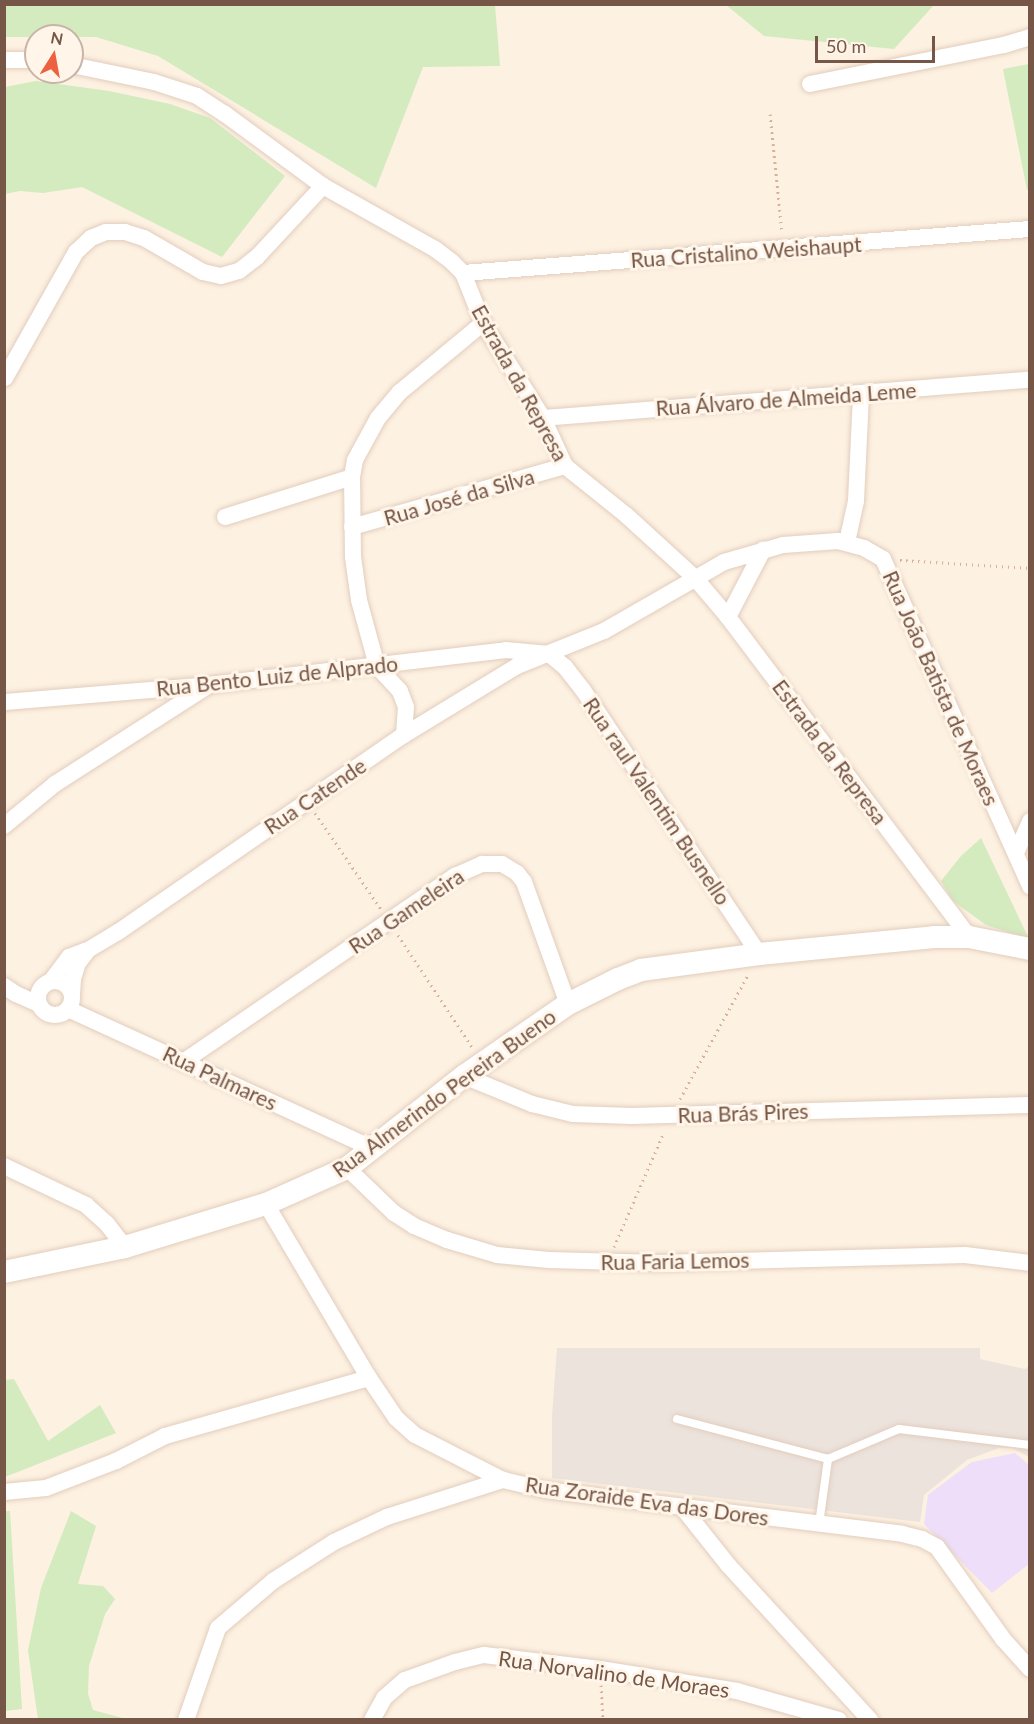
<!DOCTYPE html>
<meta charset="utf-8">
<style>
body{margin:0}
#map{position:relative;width:1034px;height:1724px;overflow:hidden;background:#fdf1e1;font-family:Lato,sans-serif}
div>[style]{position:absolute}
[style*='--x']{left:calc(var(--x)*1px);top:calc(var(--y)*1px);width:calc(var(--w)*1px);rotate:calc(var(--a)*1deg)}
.industrial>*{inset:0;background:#ece3dd}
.education>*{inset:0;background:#eedef9}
.green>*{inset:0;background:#d3ebbf}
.path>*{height:3px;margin-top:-1.5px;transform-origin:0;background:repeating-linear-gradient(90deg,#d8b19b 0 1.5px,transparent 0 6px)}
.roads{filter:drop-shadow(0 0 2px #e2cdbd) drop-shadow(0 0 2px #e2cdbd)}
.lane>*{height:8px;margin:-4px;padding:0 4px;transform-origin:4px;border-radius:4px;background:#fff}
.street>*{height:16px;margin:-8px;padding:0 8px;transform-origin:8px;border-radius:8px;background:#fff}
.street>.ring{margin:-8px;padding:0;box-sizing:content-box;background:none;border:16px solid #fff;border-radius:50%}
.secondary>*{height:22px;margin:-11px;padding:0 11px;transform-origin:11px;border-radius:11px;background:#fff}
span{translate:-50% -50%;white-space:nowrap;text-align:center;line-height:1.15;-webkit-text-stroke:6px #fff5e8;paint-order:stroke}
.street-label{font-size:21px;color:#765647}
.frame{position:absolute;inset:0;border:6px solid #765647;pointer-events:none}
.north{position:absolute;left:24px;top:24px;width:60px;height:60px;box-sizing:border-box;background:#fff5e8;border:2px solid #c8b5a8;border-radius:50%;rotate:11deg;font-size:16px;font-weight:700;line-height:24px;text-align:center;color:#765647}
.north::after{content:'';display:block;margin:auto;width:21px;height:27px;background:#ed6140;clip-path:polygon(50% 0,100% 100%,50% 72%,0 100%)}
.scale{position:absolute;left:815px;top:36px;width:120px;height:27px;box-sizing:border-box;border:3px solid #765647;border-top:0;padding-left:8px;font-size:18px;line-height:21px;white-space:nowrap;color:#765647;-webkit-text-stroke:4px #fff5e8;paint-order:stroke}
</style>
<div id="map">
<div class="industrial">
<div style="clip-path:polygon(557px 1348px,980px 1348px,980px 1359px,1025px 1369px,1029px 1366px,1029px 1457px,1012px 1448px,999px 1448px,967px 1460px,924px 1495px,920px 1522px,552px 1478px,552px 1416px)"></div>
</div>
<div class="education">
<div style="clip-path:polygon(1015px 1453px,1029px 1465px,1029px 1564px,992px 1593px,924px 1524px,928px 1495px,972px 1462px)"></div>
</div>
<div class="green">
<div style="clip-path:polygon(4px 5px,495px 5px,500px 66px,423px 67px,376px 188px,158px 56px,96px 37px,5px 37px)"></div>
<div style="clip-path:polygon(726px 5px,934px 5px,894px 49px,764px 36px)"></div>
<div style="clip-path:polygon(1029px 64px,1030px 190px,1027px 190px,1003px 69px)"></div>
<div style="clip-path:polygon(36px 81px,109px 91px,170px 104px,210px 118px,285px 176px,222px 257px,82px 187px,43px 193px,20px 191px,5px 194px,5px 87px)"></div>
<div style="clip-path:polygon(981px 838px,1029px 939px,986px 925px,953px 901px,941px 881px,961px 856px)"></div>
<div style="clip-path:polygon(14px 1379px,48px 1441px,100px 1405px,116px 1433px,5px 1477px,5px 1380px)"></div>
<div style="clip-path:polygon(4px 1511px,10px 1511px,22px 1709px,5px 1711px)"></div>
<div style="clip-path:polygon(71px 1511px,96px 1526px,78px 1584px,103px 1586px,115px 1599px,105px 1614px,89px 1666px,88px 1694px,93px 1710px,126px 1719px,38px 1719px,28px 1650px,41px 1588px)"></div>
</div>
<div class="path">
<div style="--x:770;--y:114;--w:119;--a:84.2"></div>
<div style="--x:900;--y:560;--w:130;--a:3.5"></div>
<div style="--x:315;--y:813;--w:116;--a:55.5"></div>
<div style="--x:398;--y:935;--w:134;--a:56.5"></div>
<div style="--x:680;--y:1099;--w:144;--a:-61.3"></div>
<div style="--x:614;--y:1247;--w:125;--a:-66.5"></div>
<div style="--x:601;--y:1685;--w:35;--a:87"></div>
</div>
<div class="roads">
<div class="lane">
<div style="--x:677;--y:1419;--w:156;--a:14.8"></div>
<div style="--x:828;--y:1459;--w:77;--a:-22.9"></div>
<div style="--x:899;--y:1429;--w:132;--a:7"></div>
<div style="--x:819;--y:1524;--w:66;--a:-82.1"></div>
</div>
<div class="street">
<div style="--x:4;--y:60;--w:32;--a:0"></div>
<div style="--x:72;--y:65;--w:84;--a:11.7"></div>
<div style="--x:154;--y:82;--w:45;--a:18"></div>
<div style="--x:197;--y:96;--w:33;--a:33"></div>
<div style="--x:225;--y:114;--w:122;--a:36.3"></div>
<div style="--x:323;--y:186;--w:129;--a:29.4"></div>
<div style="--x:435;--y:249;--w:21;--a:37"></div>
<div style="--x:452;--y:262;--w:16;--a:45"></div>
<div style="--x:463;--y:273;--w:54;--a:68.2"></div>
<div style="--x:483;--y:323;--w:112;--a:57.7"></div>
<div style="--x:543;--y:418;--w:53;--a:65.4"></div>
<div style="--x:565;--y:466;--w:78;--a:38.8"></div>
<div style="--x:626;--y:515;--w:93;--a:42.4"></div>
<div style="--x:695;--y:578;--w:51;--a:49.8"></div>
<div style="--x:728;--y:617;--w:401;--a:53"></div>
<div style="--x:810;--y:84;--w:198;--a:-11.4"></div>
<div style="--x:1004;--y:45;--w:27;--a:-17"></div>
<div style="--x:463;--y:273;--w:569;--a:-4.44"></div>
<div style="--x:5;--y:378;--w:145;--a:-60.6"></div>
<div style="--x:76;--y:252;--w:21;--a:-43"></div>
<div style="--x:91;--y:238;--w:16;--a:-22"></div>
<div style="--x:106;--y:232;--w:19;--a:0"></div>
<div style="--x:125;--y:232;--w:20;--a:18"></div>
<div style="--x:144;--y:238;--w:68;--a:30"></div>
<div style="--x:203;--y:272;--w:18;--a:13"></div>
<div style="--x:221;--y:276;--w:19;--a:-16"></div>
<div style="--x:239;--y:271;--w:23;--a:-38"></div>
<div style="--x:257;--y:257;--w:97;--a:-47.1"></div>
<div style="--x:543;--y:418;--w:488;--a:-4.5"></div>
<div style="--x:225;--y:517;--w:133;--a:-17.5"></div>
<div style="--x:352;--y:527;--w:222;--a:-16"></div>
<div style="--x:847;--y:542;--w:42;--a:-77.6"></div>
<div style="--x:856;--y:501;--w:108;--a:-87.3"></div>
<div style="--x:728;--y:617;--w:76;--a:-62.4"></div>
<div style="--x:4;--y:702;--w:206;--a:-4.7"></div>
<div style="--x:209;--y:685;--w:299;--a:-6.7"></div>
<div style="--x:506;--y:650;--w:43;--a:5.3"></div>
<div style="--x:549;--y:654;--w:21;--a:39"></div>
<div style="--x:565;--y:667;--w:29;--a:52"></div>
<div style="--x:583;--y:690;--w:317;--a:56.3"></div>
<div style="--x:404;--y:735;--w:28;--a:-86"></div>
<div style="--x:406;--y:707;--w:17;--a:-111"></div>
<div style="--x:400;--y:691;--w:34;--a:-133"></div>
<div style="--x:377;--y:666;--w:68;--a:-105.3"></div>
<div style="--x:359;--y:600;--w:43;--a:-97.9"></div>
<div style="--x:353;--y:557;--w:80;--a:-90.7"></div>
<div style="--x:352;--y:477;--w:17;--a:-80"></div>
<div style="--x:355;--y:460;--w:48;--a:-61.3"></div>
<div style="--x:378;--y:418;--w:34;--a:-50"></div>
<div style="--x:400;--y:392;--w:108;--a:-39.7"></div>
<div style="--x:4;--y:826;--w:66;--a:-39.5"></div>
<div style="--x:55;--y:784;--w:179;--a:-32.7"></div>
<div style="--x:1016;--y:853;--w:35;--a:-66"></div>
<div class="ring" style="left:38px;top:981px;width:18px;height:18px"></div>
<div style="--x:51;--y:981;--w:30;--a:-53"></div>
<div style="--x:69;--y:957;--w:19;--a:-21"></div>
<div style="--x:4;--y:986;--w:14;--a:34"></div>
<div style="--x:16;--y:994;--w:24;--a:24"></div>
<div style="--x:72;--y:994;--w:15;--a:-86"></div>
<div style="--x:73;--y:979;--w:17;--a:-73"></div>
<div style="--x:78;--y:963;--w:16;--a:-52"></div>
<div style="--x:88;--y:950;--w:35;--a:-31"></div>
<div style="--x:118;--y:932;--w:347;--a:-34.6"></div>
<div style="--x:404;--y:735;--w:132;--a:-31.4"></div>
<div style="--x:517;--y:666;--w:94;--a:-21.9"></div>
<div style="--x:604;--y:631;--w:138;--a:-29.9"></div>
<div style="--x:724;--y:562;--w:61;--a:-16.1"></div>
<div style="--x:783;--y:545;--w:55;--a:-4.2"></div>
<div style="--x:838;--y:541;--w:27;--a:15"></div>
<div style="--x:864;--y:548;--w:22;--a:30"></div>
<div style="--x:883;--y:559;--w:359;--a:65.8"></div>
<div style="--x:68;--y:1009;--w:333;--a:24.6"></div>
<div style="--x:183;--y:1062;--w:330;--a:-34.4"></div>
<div style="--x:455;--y:876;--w:30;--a:-24"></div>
<div style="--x:482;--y:864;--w:20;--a:0"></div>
<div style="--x:502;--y:864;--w:17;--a:31"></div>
<div style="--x:517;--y:873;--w:11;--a:52"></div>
<div style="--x:524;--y:882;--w:130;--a:70.2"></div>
<div style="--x:464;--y:1076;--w:74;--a:22.4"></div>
<div style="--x:532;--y:1104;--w:42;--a:13.7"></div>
<div style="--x:573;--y:1114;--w:59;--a:1.9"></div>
<div style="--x:632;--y:1116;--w:398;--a:-1.6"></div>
<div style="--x:4;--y:1166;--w:91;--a:25.4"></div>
<div style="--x:86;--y:1205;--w:28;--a:42"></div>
<div style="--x:107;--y:1224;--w:29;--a:52"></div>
<div style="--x:347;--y:1168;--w:65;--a:43.8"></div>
<div style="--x:394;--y:1213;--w:24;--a:33"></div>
<div style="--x:414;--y:1226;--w:36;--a:23"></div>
<div style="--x:447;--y:1240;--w:52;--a:16.7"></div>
<div style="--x:497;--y:1255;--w:52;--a:5.5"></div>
<div style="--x:549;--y:1260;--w:110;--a:1.6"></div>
<div style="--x:659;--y:1263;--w:306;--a:-1.5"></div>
<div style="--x:965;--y:1255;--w:65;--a:7"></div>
<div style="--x:266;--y:1204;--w:202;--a:59.4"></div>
<div style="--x:369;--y:1378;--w:48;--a:56"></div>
<div style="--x:396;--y:1418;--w:25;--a:42"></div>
<div style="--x:415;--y:1435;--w:99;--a:27.1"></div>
<div style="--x:503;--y:1480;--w:44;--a:13.1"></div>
<div style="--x:546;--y:1490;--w:359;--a:7"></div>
<div style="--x:902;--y:1534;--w:21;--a:14"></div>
<div style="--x:922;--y:1539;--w:17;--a:28"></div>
<div style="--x:937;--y:1547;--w:113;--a:54.3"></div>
<div style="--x:1003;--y:1639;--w:40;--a:48"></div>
<div style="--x:4;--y:1492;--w:42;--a:-5.4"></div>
<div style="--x:46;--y:1488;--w:75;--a:-21.1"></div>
<div style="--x:116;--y:1461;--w:55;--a:-27"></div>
<div style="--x:165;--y:1436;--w:212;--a:-15.9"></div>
<div style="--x:682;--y:1507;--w:75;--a:51.5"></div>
<div style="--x:729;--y:1566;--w:209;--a:47.5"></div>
<div style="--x:186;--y:1720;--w:97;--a:-70.8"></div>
<div style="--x:218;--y:1628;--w:72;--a:-40.5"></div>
<div style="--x:273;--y:1581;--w:72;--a:-32.6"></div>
<div style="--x:334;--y:1542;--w:59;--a:-25.3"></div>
<div style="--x:387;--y:1517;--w:122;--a:-17.7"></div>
<div style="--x:372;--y:1720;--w:25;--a:-61"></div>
<div style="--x:384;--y:1698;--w:28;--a:-41"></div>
<div style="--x:405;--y:1680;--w:53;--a:-19.8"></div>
<div style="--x:455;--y:1662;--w:30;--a:-14"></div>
<div style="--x:484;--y:1655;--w:117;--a:6.9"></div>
<div style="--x:600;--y:1669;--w:139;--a:9.1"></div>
<div style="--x:737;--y:1691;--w:106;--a:15.9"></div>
</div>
<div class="secondary">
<div style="--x:4;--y:1272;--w:124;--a:-11.7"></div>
<div style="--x:125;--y:1247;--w:147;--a:-17"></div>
<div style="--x:266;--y:1204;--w:89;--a:-24"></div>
<div style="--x:347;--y:1168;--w:149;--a:-38.2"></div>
<div style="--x:464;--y:1076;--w:126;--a:-34.7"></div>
<div style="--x:568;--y:1004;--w:56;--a:-26.6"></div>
<div style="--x:618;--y:979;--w:25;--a:-21"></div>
<div style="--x:641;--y:970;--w:119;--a:-7.7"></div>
<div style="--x:759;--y:954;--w:176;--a:-5.5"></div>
<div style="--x:934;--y:937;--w:35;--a:0"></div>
<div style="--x:969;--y:937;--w:62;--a:11.1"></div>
</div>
</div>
<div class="street-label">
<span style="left:746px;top:252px;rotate:-4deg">Rua Cristalino Weishaupt</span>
<span style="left:520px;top:383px;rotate:61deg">Estrada da Represa</span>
<span style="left:786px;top:399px;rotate:-4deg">Rua Álvaro de Almeida Leme</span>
<span style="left:459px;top:497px;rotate:-16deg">Rua José da Silva</span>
<span style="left:277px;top:676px;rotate:-6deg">Rua Bento Luiz de Alprado</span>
<span style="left:941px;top:688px;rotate:66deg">Rua João Batista de Moraes</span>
<span style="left:830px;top:752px;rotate:53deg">Estrada da Represa</span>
<span style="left:315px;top:796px;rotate:-34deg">Rua Catende</span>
<span style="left:657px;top:801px;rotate:56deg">Rua raul Valentim Busnello</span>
<span style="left:406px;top:911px;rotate:-34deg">Rua Gameleira</span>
<span style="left:220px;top:1078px;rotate:25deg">Rua Palmares</span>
<span style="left:444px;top:1093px;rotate:-36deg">Rua Almerindo Pereira Bueno</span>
<span style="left:743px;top:1113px;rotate:-2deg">Rua Brás Pires</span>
<span style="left:675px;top:1261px;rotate:-1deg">Rua Faria Lemos</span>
<span style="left:647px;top:1501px;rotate:8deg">Rua Zoraide Eva das Dores</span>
<span style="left:614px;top:1674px;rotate:8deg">Rua Norvalino de Moraes</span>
</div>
<div class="frame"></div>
<div class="north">N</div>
<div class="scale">50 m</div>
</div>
